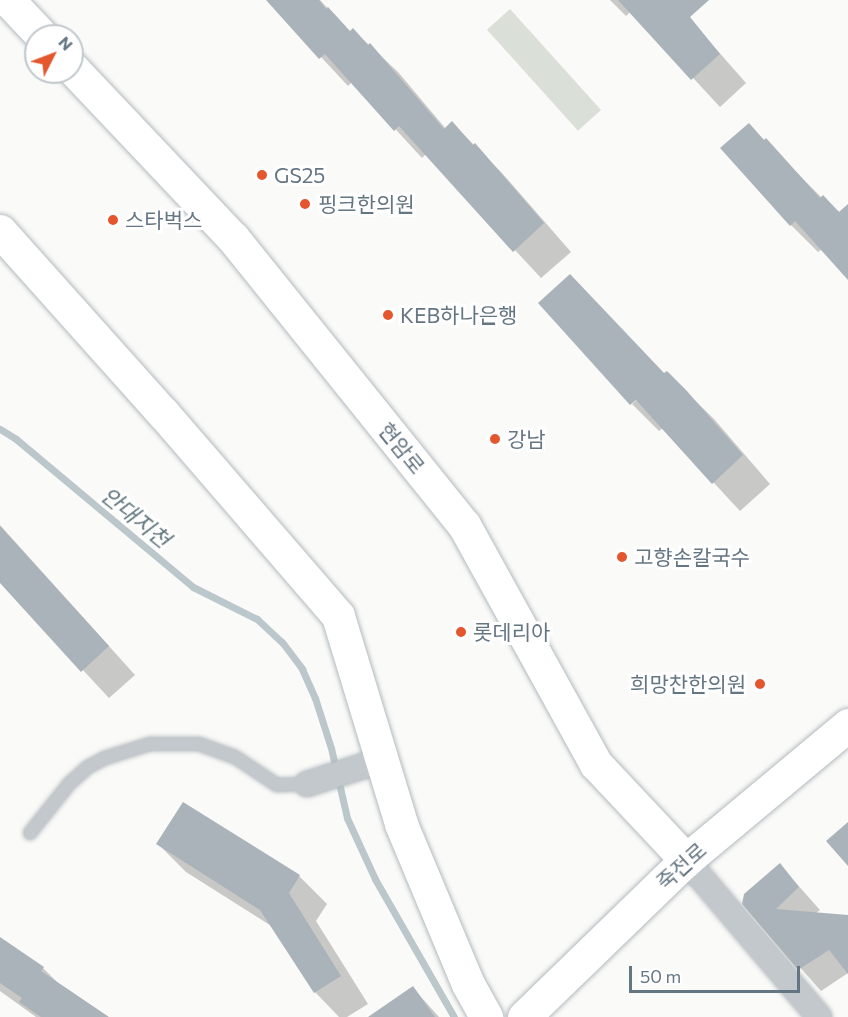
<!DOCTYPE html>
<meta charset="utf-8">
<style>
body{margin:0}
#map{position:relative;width:848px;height:1017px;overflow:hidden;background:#fafaf8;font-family:Commissioner,"Noto Sans KR",sans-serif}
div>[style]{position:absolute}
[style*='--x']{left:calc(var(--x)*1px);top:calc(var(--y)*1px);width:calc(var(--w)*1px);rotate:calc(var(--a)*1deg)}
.green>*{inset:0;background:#dadfd7;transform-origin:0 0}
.shadow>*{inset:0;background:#0003}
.stream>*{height:7px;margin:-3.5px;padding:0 3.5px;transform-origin:3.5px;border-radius:3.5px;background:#bbc7cb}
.building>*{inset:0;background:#aab3b9}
.roads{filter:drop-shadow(0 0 2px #b3babf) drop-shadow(0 0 2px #b3babf)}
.lane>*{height:12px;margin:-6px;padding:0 6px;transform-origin:6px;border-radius:6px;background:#c3c8cc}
.street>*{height:24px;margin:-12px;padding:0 12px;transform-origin:12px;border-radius:12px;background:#c3c8cc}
.secondary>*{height:33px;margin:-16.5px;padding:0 16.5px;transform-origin:16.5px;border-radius:16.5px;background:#fff}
.dots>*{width:16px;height:16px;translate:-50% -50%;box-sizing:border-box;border:3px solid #fff;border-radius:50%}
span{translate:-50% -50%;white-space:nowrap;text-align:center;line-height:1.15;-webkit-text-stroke:6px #fff;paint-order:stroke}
.poi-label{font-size:21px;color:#657683}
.left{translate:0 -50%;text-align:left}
.right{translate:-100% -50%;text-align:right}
.street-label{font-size:21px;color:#657683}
.water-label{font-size:22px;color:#60757c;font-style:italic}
.north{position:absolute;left:24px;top:24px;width:60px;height:60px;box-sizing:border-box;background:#fff;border:2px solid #c1c8cd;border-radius:50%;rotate:48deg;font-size:16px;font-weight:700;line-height:24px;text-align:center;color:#657683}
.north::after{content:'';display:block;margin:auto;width:21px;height:27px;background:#e4572e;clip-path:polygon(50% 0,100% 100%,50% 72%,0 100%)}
.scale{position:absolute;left:629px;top:966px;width:171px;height:27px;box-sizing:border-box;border:3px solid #657683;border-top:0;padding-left:8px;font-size:18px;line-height:21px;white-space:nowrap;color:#657683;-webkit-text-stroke:4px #fff;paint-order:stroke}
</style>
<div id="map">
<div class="green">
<div style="left:510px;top:9px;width:136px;height:31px;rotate:48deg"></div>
</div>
<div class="shadow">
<div style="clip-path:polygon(268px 0,320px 0,350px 32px,353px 30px,398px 72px,446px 129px,452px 123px,502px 173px,571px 252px,541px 278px,426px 154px,422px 158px,352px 82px,348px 86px)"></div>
<div style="clip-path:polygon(610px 0,673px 0,746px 83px,720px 107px,631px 11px,626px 16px)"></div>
<div style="clip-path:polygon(749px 125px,822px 198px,848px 219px,848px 278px,822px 249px,818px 252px,791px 225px)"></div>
<div style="clip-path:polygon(667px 373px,714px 419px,770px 484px,740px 511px,663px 428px,659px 431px,632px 404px)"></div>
<div style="clip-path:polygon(0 525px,135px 675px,109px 698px,0 581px)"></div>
<div style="clip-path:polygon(158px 844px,299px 876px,327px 904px,316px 921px,368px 1004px,347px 1017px,339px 1017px,315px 992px,273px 927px,186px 872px)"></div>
<div style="clip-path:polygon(780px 865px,820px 910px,815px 914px,848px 917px,848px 973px,821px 991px,744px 904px)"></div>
<div style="clip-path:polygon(0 939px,43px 968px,63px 988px,106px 1017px,36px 1017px,0 991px)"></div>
<div style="clip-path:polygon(413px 988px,439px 1017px,370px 1017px)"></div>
</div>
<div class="stream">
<div style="--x:0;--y:429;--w:19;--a:32"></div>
<div style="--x:16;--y:439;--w:231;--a:39.9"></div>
<div style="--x:193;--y:587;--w:72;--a:26.6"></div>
<div style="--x:257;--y:619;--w:34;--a:43"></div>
<div style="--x:282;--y:642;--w:34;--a:53"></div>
<div style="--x:302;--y:669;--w:32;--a:66"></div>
<div style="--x:315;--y:698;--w:52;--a:72.3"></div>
<div style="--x:331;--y:748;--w:72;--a:77.1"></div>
<div style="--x:347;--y:818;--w:67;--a:65.3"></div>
<div style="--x:375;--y:879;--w:159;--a:60.2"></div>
</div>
<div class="building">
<div style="clip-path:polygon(266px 0,319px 0,326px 9px,328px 7px,350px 31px,353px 28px,368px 45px,370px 43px,444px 129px,452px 121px,473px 145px,475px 143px,544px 223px,513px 252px,399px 126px,394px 131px,325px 54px,319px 59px)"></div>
<div style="clip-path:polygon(618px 0,709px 0,690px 17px,720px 54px,691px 80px)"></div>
<div style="clip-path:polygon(749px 123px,764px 140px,766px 138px,820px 198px,823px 195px,839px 212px,848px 204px,848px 280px,795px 221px,790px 226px,720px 148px)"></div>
<div style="clip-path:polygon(570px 274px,664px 373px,667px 371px,686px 390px,743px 455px,712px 484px,636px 400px,630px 405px,538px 303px)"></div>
<div style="clip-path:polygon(0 526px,109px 646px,81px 672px,0 583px)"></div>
<div style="clip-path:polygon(183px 802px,300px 875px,289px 893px,341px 976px,314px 993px,260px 910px,156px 844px)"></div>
<div style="clip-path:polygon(848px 822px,848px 866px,826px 841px)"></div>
<div style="clip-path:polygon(780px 863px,799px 887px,776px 909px,848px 915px,848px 974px,829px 950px,798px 970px,742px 904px,744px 894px)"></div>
<div style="clip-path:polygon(0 937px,44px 967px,41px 971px,109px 1017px,41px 1017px,19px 1002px,22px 998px,0 983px)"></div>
<div style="clip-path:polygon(413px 986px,435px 1017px,368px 1017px)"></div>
</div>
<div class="roads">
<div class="lane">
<div style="--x:30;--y:833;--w:63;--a:-51.5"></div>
<div style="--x:69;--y:784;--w:25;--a:-42"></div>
<div style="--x:88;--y:767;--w:19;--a:-28"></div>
<div style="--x:105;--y:758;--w:47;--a:-17.3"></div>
<div style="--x:150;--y:744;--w:49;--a:0"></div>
<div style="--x:199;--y:744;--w:38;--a:20"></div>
<div style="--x:235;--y:757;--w:50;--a:33.7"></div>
<div style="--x:277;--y:785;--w:30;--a:-2"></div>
</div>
<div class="street">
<div style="--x:307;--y:784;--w:79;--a:-17.7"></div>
<div style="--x:686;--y:860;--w:206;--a:49.7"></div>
</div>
<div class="secondary">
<div style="--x:8;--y:0;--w:50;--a:46.6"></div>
<div style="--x:72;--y:68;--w:234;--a:46.6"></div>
<div style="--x:233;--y:238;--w:368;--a:51.2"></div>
<div style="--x:464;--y:525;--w:273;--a:61.1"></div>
<div style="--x:596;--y:764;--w:132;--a:46.8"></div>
<div style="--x:0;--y:231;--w:244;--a:48.2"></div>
<div style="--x:163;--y:413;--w:268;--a:49.2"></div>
<div style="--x:338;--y:616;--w:217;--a:73.1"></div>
<div style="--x:401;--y:824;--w:173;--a:67.3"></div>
<div style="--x:468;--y:984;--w:38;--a:61"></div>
<div style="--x:524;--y:1017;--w:226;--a:-44.1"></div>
<div style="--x:686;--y:860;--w:211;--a:-39.8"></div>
</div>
</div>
<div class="dots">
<div style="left:262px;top:175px;background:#e4572e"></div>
<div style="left:305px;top:204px;background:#e4572e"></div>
<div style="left:113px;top:220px;background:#e4572e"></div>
<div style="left:388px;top:315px;background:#e4572e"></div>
<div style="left:495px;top:439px;background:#e4572e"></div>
<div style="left:622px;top:557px;background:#e4572e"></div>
<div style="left:461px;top:632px;background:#e4572e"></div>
<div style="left:760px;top:684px;background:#e4572e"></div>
</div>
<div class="poi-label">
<span class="left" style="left:274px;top:175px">GS25</span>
<span class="left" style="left:318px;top:204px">핑크한의원</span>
<span class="left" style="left:125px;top:220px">스타벅스</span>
<span class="left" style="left:400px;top:315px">KEB하나은행</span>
<span class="left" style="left:507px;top:439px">강남</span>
<span class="left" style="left:634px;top:557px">고향손칼국수</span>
<span class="left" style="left:473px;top:632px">롯데리아</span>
<span class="right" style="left:746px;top:684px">희망찬한의원</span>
</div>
<div class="street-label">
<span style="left:402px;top:448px;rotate:51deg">현암로</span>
<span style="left:681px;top:866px;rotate:-42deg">죽전로</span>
</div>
<div class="water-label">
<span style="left:136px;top:517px;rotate:39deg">안대지천</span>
</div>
<div class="north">N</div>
<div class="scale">50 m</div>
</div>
